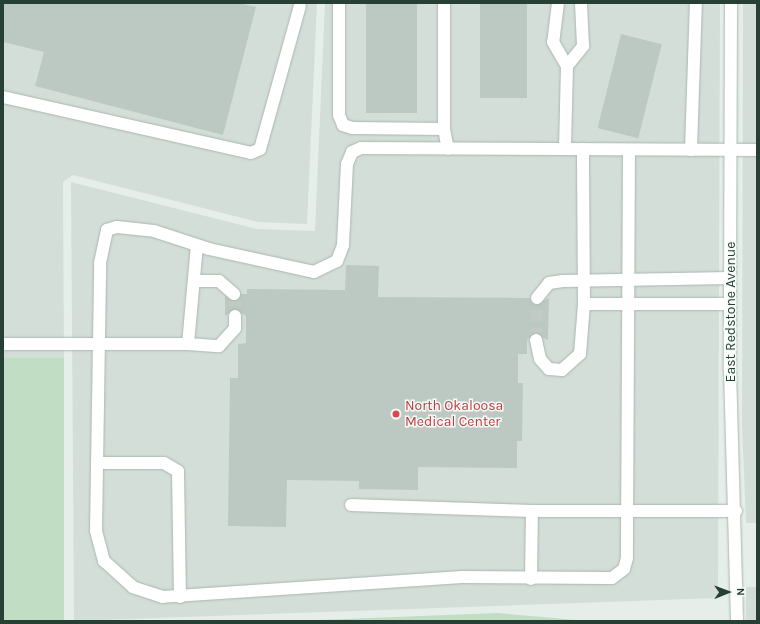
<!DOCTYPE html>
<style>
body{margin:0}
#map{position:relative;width:760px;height:624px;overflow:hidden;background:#e6eee9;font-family:Karla,sans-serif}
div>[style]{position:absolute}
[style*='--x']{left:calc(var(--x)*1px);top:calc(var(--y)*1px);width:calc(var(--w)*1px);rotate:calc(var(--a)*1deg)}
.built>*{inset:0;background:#d4ded8;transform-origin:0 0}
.green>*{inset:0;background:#c1dec4;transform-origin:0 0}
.building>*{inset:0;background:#bcc9c2;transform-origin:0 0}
.minor-tunnel>*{height:12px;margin-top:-6px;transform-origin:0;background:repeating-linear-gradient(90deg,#c0cbc5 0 12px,transparent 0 18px)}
.roads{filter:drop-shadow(0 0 1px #a9b6af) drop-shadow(0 0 1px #a9b6af)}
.minor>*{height:12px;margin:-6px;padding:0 6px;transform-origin:6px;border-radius:6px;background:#fff}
.dots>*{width:11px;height:11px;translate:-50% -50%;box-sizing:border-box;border:2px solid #f7fbf8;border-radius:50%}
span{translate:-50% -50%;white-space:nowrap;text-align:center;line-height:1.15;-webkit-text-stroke:3px #f7fbf8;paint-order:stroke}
.street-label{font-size:14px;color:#264035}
.health-label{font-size:14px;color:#be3a42}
.left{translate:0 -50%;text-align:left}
.frame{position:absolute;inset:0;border:4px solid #264035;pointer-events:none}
.north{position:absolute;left:708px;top:572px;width:40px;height:40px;-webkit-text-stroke:3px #f7fbf8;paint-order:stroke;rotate:89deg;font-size:11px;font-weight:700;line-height:16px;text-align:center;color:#264035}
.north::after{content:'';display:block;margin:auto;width:14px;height:18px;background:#264035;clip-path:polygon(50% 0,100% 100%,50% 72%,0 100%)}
</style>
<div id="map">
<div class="built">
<div style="clip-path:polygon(3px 3px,317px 3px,307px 224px,258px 222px,73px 175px,63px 182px,64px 358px,3px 360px)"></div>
<div style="clip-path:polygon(325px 3px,720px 3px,718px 598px,74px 621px,71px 182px,257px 229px,315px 231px)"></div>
<div style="clip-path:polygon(743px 3px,757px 3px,757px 523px,746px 523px,742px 425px)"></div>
<div style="left:746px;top:587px;width:11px;height:34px"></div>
</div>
<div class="green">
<div style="left:64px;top:358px;width:263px;height:61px;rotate:90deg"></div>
<div style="clip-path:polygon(498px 613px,588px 621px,293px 621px)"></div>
</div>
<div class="building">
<div style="clip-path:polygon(3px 3px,239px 3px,256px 7px,223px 135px,35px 86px,44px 52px,3px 42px)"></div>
<div style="left:366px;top:3px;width:51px;height:110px"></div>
<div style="left:480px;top:3px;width:47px;height:95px"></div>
<div style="left:621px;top:34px;width:42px;height:97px;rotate:14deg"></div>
<div style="clip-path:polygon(346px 265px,379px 266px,378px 297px,530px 298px,536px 305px,549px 298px,548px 340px,534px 333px,527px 340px,527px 354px,518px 354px,518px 383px,523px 383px,522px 441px,517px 441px,517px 468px,418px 467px,418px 490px,359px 489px,359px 481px,287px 480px,286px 527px,228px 526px,230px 378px,238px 378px,238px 344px,246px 343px,246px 316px,235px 309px,225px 316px,225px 296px,236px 301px,241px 294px,247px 294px,247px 289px,345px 290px)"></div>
</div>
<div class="minor-tunnel">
<div style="--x:234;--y:294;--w:22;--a:87"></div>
<div style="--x:536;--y:340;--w:42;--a:-88.6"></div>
</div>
<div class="roads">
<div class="minor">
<div style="--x:339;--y:3;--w:112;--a:90"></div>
<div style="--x:339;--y:115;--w:11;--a:68"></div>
<div style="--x:343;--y:125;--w:9;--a:18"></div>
<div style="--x:352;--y:128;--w:92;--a:0.6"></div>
<div style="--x:444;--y:129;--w:20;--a:79"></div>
<div style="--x:558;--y:3;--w:39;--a:97"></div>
<div style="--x:553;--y:42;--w:28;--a:60"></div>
<div style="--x:567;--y:66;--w:83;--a:91.4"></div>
<div style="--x:731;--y:3;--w:367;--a:90.2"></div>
<div style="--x:730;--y:370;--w:251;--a:88.4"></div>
<div style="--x:567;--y:66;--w:26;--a:-51"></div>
<div style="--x:583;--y:46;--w:43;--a:-92.7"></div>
<div style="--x:3;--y:97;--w:254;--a:12.7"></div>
<div style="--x:251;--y:153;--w:10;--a:-24"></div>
<div style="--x:260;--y:149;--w:148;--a:-74.4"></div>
<div style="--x:444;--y:129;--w:126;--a:-90"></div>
<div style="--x:691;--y:150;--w:147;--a:-88.1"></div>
<div style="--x:629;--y:151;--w:407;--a:90.3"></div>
<div style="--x:627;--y:558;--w:11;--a:105"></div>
<div style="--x:624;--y:569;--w:15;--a:143"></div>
<div style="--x:612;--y:578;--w:150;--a:-179.6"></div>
<div style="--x:462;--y:577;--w:300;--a:176.2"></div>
<div style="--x:163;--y:597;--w:32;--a:-162"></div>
<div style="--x:133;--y:587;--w:39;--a:-138"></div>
<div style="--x:104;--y:561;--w:31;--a:-105"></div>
<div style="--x:96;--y:531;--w:268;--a:-89.1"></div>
<div style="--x:100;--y:263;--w:34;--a:-78"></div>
<div style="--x:107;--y:230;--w:10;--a:-17"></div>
<div style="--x:117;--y:227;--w:37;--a:6"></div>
<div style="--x:154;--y:231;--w:58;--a:18.1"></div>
<div style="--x:209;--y:249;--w:107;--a:12.4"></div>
<div style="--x:314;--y:272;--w:25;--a:-26"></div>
<div style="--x:337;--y:261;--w:17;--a:-69"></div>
<div style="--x:343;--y:245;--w:81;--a:-87.2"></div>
<div style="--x:347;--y:164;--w:13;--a:-67"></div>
<div style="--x:352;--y:152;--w:10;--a:-24"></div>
<div style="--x:361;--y:148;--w:396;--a:0.3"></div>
<div style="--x:196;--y:281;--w:23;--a:0"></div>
<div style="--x:219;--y:281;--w:20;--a:41"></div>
<div style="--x:537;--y:298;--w:19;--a:-51"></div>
<div style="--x:549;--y:283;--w:14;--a:-8"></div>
<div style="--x:563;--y:281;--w:167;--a:-1"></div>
<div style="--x:584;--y:304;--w:146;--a:0"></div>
<div style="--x:536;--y:340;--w:19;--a:78"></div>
<div style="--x:540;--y:359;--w:13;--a:48"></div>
<div style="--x:549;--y:369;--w:13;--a:4"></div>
<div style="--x:562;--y:370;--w:24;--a:-42"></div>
<div style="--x:580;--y:354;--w:50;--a:-85.4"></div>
<div style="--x:584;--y:304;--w:155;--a:-90.4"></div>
<div style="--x:3;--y:344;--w:185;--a:0"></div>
<div style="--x:188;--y:344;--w:99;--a:-84.8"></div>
<div style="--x:188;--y:344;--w:31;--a:4"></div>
<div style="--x:219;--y:346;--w:24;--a:-48"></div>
<div style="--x:235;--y:328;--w:12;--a:-90"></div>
<div style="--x:97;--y:463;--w:67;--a:0"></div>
<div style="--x:164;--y:463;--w:16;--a:30"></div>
<div style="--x:178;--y:471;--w:126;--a:89.1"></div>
<div style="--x:351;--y:505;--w:181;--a:1.9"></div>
<div style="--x:532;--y:511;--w:204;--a:0"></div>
<div style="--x:531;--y:579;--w:68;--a:-89.2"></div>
</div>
</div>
<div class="dots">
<div style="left:396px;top:414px;background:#e0444e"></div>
</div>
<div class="street-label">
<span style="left:731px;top:312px;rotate:-90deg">East Redstone Avenue</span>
</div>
<div class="health-label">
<span class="left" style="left:405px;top:414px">North Okaloosa<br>Medical Center</span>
</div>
<div class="frame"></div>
<div class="north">N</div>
</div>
